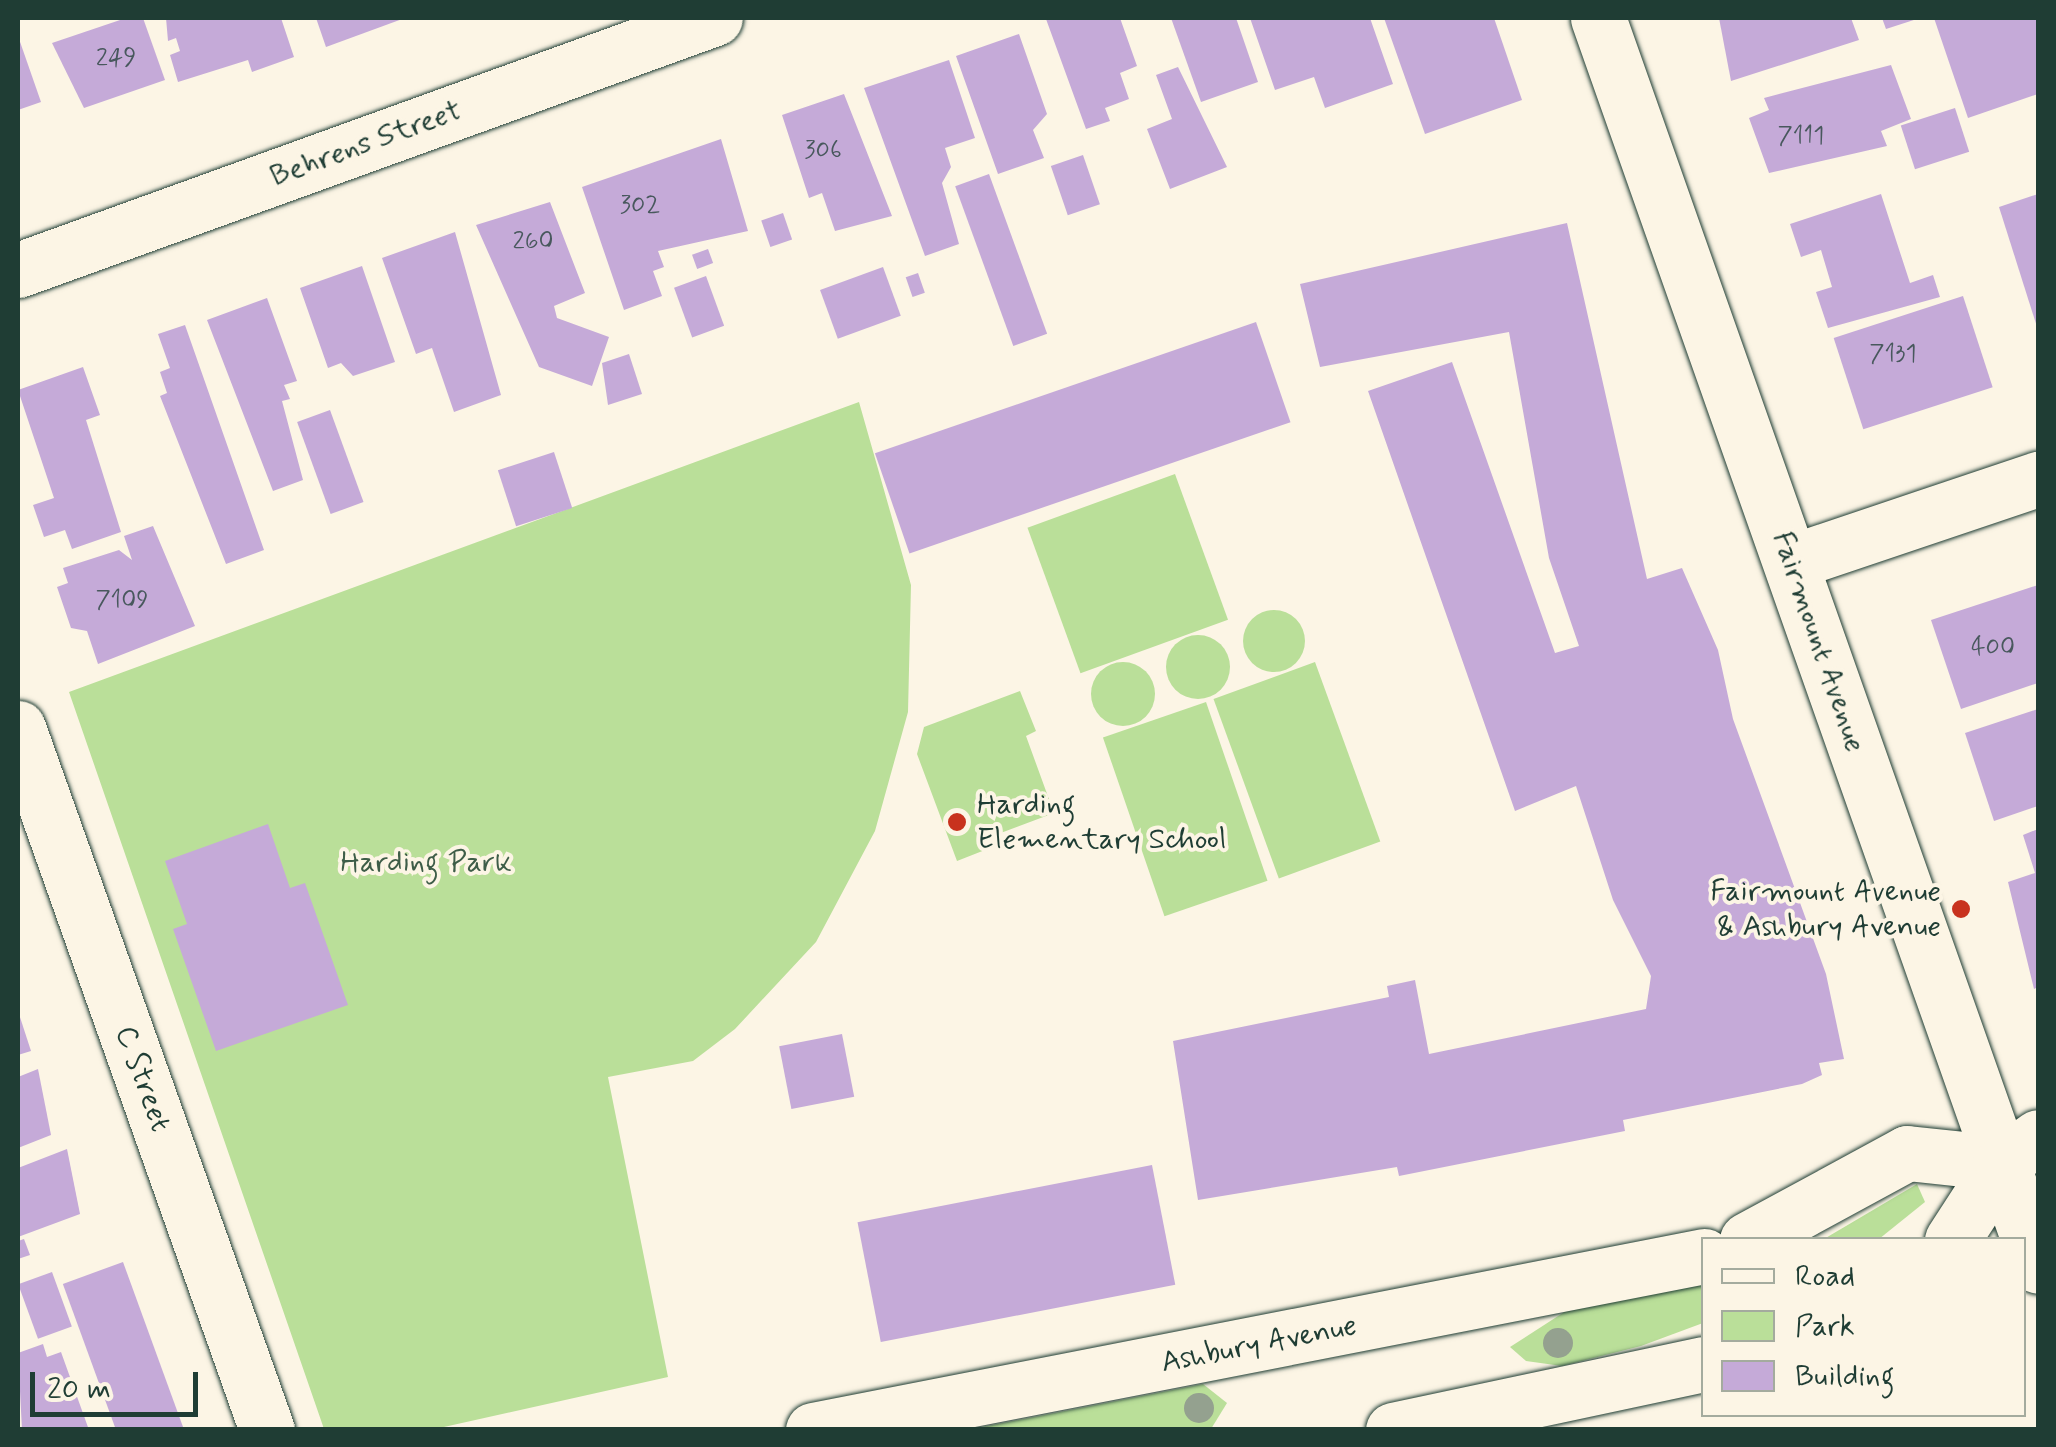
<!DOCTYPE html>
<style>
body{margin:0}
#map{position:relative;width:2056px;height:1447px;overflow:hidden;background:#fcf5e5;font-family:Mynerve,sans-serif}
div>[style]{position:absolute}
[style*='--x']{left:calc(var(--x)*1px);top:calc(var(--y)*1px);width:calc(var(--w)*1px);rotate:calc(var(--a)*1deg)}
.green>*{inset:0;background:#badf99;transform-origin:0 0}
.round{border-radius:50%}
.building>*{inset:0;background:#c5aad8;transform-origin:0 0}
.roads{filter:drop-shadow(0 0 2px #1f3d34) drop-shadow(0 0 2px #1f3d34)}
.minor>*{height:55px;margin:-27.5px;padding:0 27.5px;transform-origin:27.5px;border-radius:27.5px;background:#fcf5e5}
.trees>*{width:30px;height:30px;margin:-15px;border-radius:50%;background:#94a18f}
.dots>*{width:28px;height:28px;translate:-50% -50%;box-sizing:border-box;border:5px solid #fcf5e5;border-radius:50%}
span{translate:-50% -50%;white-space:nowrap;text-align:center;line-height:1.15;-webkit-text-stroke:8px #fcf5e5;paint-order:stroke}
.number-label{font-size:25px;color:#48585d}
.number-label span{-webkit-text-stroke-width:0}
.street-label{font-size:30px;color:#1f3d34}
.poi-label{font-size:30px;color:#1f3d34}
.left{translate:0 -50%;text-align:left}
.right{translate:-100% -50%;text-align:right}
.park-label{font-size:30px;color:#3e5d48}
.frame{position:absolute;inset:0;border:20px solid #1f3d34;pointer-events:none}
.legend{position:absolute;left:1701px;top:1237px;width:325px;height:180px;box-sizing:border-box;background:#fcf5e5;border:2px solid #a4ab9e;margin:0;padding:12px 18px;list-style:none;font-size:30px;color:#1f3d34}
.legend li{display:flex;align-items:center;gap:20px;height:50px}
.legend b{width:50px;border:2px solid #a4ab9e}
.scale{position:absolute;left:30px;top:1372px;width:168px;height:45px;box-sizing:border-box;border:5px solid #1f3d34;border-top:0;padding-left:12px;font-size:30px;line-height:35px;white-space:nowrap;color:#1f3d34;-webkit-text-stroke:8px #fcf5e5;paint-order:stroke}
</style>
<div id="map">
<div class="green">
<div style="clip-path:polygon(859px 402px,911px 585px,908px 712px,875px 831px,816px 942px,735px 1029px,693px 1061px,608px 1077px,668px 1377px,435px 1429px,324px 1429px,69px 692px)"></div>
<div style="left:1175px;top:474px;width:155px;height:157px;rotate:70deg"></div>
<div class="round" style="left:1243px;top:610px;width:62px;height:62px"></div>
<div class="round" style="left:1166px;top:635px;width:64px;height:64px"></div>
<div style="left:1315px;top:662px;width:191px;height:108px;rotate:70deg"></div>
<div class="round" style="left:1091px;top:662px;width:64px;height:64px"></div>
<div style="clip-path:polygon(1020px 691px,1036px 731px,1026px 736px,1054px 813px,982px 840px,985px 850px,957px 861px,917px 754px,924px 727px)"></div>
<div style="left:1206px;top:702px;width:189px;height:109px;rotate:71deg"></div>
<div style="clip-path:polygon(1917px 1184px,1925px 1202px,1879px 1239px,1824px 1239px)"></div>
<div style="clip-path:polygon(1703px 1284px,1703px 1323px,1641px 1346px,1562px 1366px,1526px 1361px,1510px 1347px,1572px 1307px)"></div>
<div style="clip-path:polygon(1203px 1384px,1227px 1403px,1211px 1429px,972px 1429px)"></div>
</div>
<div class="building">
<div style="clip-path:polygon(126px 18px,143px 18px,165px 80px,84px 108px,52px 43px)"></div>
<div style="clip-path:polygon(166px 18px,281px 18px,294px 57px,252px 72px,248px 60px,178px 82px,170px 55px,180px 51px,176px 38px,168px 41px)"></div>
<div style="clip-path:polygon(316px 18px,405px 18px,326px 47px)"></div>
<div style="clip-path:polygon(1120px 18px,1137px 66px,1120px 73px,1129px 99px,1105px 108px,1110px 121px,1086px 129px,1046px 19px)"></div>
<div style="clip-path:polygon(1171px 18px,1236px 18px,1258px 82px,1201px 102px)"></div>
<div style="clip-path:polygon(1250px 18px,1370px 18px,1393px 84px,1325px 108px,1314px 77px,1275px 90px)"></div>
<div style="clip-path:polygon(1384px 18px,1494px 18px,1522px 100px,1425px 134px)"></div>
<div style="clip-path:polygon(1719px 18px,1851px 18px,1859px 40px,1731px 81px)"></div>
<div style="clip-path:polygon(1882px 18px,1920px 18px,1886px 29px)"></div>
<div style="clip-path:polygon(1934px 18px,2038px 18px,2038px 94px,1968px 118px)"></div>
<div style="clip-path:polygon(1019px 34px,1047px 114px,1033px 130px,1044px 158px,998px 174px,956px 56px)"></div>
<div style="clip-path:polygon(18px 36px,41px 102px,18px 110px)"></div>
<div style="clip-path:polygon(949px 60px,975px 138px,945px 148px,951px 167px,942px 183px,959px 244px,925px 256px,864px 88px)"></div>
<div style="clip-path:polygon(1891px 65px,1911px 119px,1881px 131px,1887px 146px,1769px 173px,1749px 118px,1769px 110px,1764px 98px)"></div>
<div style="clip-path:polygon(1178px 67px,1227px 167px,1170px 189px,1147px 129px,1172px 119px,1156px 75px)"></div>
<div style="clip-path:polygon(844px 94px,892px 216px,835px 231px,822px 193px,809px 198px,782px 115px)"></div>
<div style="left:1955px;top:108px;width:46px;height:57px;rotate:72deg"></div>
<div style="clip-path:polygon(721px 139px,748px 231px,658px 251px,664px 267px,653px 271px,662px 296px,624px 310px,582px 187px)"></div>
<div style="left:1083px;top:155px;width:52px;height:34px;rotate:71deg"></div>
<div style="left:989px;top:174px;width:170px;height:36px;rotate:70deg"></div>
<div style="clip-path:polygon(1881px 194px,1910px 283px,1933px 275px,1940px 297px,1828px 328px,1816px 292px,1832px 287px,1821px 250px,1801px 257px,1790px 224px)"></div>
<div style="clip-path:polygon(2038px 194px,2038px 330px,1999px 207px)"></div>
<div style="clip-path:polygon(550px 202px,585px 293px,554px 306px,557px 318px,609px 337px,592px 386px,539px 367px,476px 225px)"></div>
<div style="left:783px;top:213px;width:28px;height:23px;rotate:71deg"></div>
<div style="clip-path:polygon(1567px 223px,1647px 579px,1682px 568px,1718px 650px,1733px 719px,1826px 974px,1844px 1059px,1819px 1063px,1822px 1075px,1802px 1084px,1623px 1120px,1625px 1131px,1399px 1176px,1397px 1167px,1198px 1200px,1173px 1041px,1389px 997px,1387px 986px,1415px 980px,1429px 1054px,1646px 1009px,1651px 976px,1613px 900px,1576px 786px,1515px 811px,1368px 391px,1452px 362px,1555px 653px,1579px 646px,1549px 558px,1509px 332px,1320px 367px,1300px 284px)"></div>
<div style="clip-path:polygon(455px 232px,501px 395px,454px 412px,432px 348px,416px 354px,382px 258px)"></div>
<div style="left:708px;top:249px;width:15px;height:17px;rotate:70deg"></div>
<div style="clip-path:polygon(362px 266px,395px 362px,353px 376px,341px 363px,328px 368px,300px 288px)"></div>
<div style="left:883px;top:267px;width:52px;height:67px;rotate:70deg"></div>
<div style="left:918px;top:273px;width:21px;height:13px;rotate:71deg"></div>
<div style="left:706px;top:276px;width:53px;height:34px;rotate:70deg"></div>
<div style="left:1963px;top:296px;width:96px;height:136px;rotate:72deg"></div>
<div style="clip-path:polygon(267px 298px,297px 381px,284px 385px,290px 399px,282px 401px,303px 480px,273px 491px,207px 320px)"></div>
<div style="left:1256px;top:322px;width:106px;height:403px;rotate:71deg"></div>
<div style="clip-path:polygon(185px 325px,264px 550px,226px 564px,160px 396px,167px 393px,160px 372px,170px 368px,158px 334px)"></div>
<div style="clip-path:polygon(629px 354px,642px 394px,608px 405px,602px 363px)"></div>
<div style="clip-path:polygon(83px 367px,100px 415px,86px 420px,121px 532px,72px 549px,65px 530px,44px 537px,33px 505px,54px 498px,18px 390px)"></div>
<div style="left:330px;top:410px;width:98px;height:35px;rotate:70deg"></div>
<div style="left:554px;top:452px;width:59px;height:59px;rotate:72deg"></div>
<div style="clip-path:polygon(153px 526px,195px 626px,98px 664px,87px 631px,71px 628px,57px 587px,68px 583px,63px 568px,119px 550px,132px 560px,124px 536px)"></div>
<div style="clip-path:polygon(2038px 585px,2038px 683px,1961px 709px,1931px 620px)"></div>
<div style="clip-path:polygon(2038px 709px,2038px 806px,1994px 821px,1965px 733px)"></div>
<div style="clip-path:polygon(268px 824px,290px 888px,305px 883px,348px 1005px,216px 1051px,173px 929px,187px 924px,165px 861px)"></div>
<div style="clip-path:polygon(2038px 829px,2038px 987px,2034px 989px,2008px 882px,2035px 873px,2023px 835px)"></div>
<div style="clip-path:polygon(18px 1011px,31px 1051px,18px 1055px)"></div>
<div style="left:842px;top:1034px;width:64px;height:64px;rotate:79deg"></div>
<div style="clip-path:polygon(38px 1069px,51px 1135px,18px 1148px,18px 1077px)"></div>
<div style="clip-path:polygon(67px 1149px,80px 1214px,18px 1237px,18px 1168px)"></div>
<div style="left:1152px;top:1165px;width:122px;height:300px;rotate:79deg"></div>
<div style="clip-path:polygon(24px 1239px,30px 1255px,18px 1259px,18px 1241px)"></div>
<div style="left:123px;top:1262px;width:179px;height:64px;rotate:70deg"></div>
<div style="left:52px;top:1272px;width:58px;height:36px;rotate:70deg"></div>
<div style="clip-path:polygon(43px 1344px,47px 1357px,61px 1352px,89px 1430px,22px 1430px,18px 1353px)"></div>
</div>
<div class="roads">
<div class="minor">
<div style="--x:1598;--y:18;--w:1323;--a:70.58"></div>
<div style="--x:18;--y:270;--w:741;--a:-19.88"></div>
<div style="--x:1791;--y:562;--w:261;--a:-18.6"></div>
<div style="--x:18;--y:728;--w:745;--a:70.47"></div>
<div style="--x:1747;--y:1240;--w:182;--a:-28.5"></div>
<div style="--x:1907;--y:1153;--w:96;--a:6"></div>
<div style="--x:1952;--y:1240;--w:92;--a:-57"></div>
<div style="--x:2002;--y:1163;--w:44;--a:-35.8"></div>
<div style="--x:813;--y:1430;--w:908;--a:-11.05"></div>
<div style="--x:1393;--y:1430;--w:318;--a:-12"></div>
</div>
</div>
<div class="trees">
<div style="left:1558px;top:1343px"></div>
<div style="left:1199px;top:1408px"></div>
</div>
<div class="dots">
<div style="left:957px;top:822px;background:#c8321e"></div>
<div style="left:1961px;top:909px;background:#c8321e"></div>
</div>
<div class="number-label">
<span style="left:116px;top:59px">249</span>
<span style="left:1801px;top:137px">7111</span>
<span style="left:823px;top:151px">306</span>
<span style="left:640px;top:206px">302</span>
<span style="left:533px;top:242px">260</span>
<span style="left:1893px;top:355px">7131</span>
<span style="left:122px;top:601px">7109</span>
<span style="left:1993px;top:648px">400</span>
</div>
<div class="street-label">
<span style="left:366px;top:144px;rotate:-20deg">Behrens Street</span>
<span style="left:1818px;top:642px;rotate:71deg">Fairmount Avenue</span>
<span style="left:142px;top:1079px;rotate:70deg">C Street</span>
<span style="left:1259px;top:1345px;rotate:-11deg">Ashbury Avenue</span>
</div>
<div class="poi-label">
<span class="left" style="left:977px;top:822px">Harding<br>Elementary School</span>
<span class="right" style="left:1941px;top:909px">Fairmount Avenue<br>&amp; Ashbury Avenue</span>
</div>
<div class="park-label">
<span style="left:426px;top:863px">Harding Park</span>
</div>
<div class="frame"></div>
<ul class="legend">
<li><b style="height:12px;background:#fcf5e5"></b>Road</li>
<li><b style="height:28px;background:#badf99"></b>Park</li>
<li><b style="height:28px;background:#c5aad8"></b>Building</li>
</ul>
<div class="scale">20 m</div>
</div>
